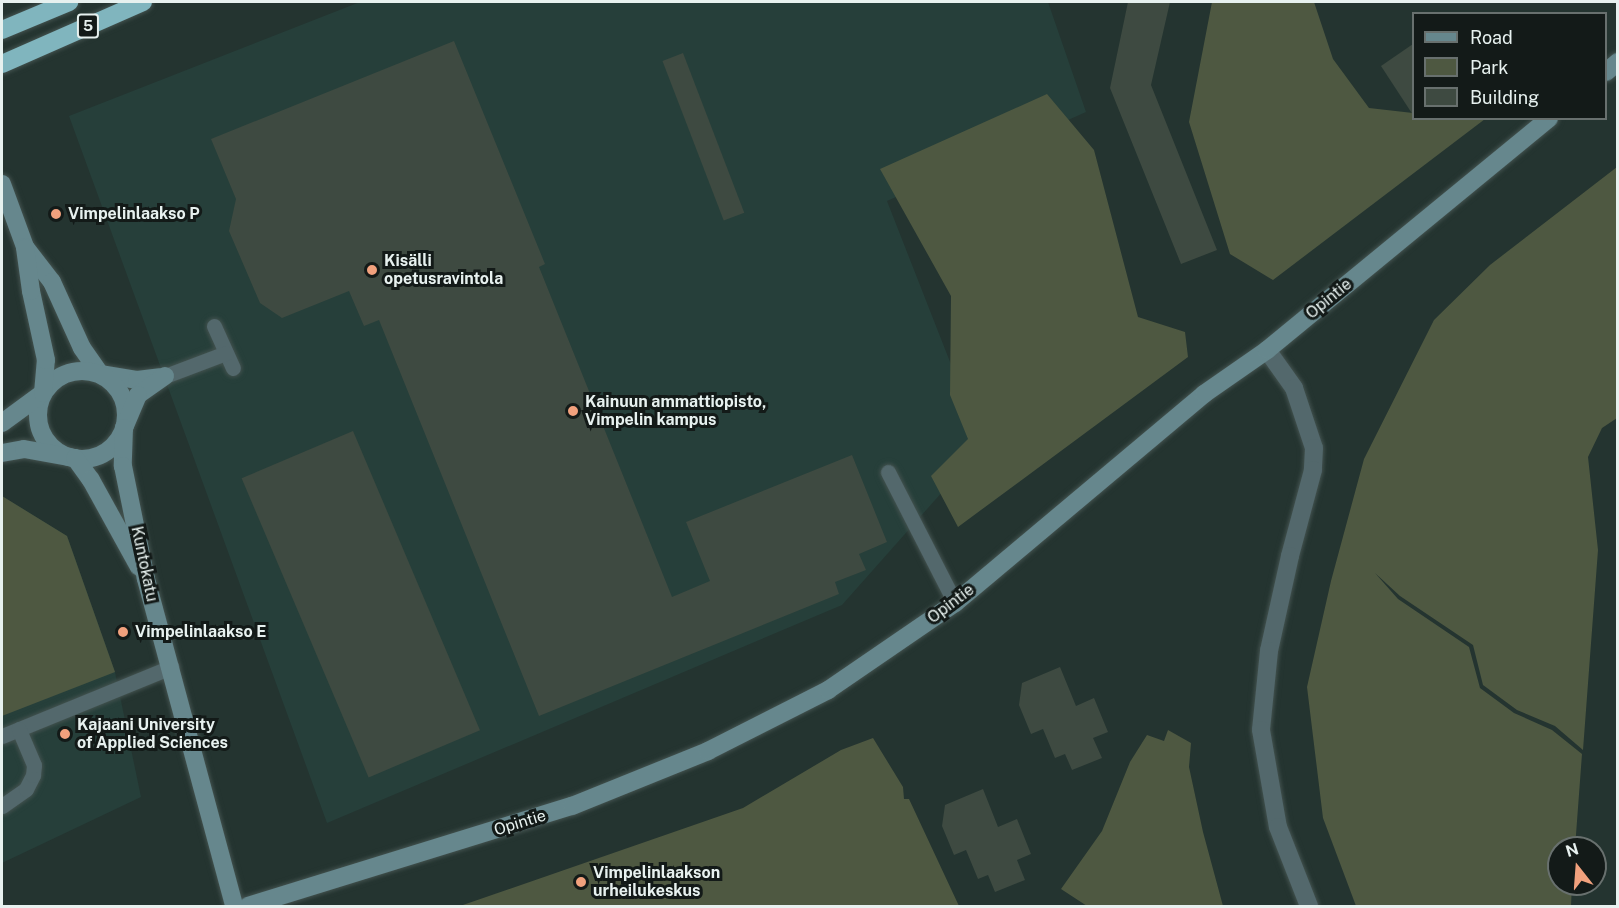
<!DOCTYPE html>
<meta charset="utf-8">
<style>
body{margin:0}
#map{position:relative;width:1619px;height:908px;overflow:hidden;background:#243430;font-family:"Public Sans",sans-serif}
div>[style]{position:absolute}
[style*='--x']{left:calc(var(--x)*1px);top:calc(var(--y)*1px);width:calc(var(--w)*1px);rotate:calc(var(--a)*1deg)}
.built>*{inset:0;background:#263f3a}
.green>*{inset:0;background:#4e5841}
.building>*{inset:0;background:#3e4a41;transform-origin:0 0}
.roads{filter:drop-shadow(0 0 2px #43524f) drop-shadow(0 0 2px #43524f)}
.lane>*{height:15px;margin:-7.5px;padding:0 7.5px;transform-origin:7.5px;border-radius:7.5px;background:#53686c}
.street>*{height:18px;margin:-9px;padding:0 9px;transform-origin:9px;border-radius:9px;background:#53686c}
.secondary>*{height:18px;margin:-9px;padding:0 9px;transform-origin:9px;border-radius:9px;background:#66878d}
.secondary>.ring{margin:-9px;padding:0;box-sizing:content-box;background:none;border:18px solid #66878d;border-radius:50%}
.highway>*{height:18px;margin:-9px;padding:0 9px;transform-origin:9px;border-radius:9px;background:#80b5be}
.dots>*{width:16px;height:16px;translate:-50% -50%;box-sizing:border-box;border:3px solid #131a18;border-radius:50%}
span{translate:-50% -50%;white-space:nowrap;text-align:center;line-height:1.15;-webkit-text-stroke:6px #131a18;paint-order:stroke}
.shield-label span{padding:2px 4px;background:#131a18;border:2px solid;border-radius:4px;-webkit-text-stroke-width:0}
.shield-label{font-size:15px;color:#e7f1ef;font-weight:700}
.poi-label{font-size:16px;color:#e7f1ef;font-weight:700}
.left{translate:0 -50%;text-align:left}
.street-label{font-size:16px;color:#e7f1ef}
.frame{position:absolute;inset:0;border:3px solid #e7f1ef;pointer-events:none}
.legend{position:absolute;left:1412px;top:12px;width:195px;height:108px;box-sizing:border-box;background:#131a18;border:2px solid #68706e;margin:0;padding:8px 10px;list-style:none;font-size:18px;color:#e7f1ef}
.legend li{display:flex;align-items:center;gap:12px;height:30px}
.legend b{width:30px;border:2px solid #68706e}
.north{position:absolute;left:1547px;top:836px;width:60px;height:60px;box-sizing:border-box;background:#131a18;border:2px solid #68706e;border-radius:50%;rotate:343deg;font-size:16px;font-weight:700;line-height:24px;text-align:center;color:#e7f1ef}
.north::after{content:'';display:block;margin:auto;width:21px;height:27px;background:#f1a17d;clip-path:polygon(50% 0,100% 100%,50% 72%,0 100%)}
</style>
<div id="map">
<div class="built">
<div style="clip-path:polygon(360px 2px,1048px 2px,1086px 112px,887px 201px,983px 446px,842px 605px,327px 823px,69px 116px)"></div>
<div style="clip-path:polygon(2px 496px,67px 536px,115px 672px,141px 797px,2px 863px)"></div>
</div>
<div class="green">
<div style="clip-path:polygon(1212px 2px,1314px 2px,1333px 59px,1369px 108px,1413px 113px,1414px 118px,1485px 119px,1273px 280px,1230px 254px,1189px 122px)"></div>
<div style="clip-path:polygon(1047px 94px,1094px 150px,1138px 317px,1185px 332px,1188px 357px,958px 527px,931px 476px,968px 439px,950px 395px,951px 296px,880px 169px)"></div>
<div style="clip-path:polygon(1617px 167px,1617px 418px,1602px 428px,1588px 457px,1598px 550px,1583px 750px,1555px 726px,1517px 710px,1483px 685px,1473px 645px,1400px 596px,1375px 573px,1398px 599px,1469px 647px,1480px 688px,1514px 713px,1552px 730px,1582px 754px,1575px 848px,1559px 848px,1559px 884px,1572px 884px,1571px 906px,1356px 906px,1323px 818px,1307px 687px,1331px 581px,1364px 459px,1434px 320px,1490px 265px)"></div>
<div style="clip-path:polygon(2px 496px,67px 536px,115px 672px,2px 716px)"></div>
<div style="clip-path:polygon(1168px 730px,1191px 743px,1189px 767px,1203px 832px,1223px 906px,1087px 906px,1061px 889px,1102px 831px,1130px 762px,1147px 735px,1164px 741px)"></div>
<div style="clip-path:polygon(873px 738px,903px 787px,904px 799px,909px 799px,959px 906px,460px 906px,743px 808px,841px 750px)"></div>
</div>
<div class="building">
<div style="clip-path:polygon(1128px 2px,1170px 2px,1151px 85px,1217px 250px,1181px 264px,1110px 88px)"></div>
<div style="clip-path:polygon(454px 41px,545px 264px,539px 267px,672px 597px,710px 581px,686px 522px,852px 455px,887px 542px,859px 554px,866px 570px,835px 582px,839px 594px,539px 716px,379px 320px,364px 326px,349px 291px,282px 318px,260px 303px,229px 231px,236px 199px,211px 139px)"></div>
<div style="clip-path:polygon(1413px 44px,1413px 115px,1381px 66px)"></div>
<div style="left:683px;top:53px;width:171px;height:22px;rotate:69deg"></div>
<div style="left:353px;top:431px;width:325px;height:121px;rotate:67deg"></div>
<div style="clip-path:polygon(1060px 667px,1076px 706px,1094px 698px,1108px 732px,1093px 738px,1102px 758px,1072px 770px,1065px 754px,1055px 758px,1043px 729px,1031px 734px,1019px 705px,1022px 683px)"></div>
<div style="clip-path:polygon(983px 789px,998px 827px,1017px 819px,1031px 854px,1017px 860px,1025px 880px,995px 892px,988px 875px,978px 879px,966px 850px,954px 855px,942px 826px,945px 805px)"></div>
</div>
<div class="roads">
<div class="lane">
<div style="--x:214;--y:326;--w:46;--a:65.7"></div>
<div style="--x:165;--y:376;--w:65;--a:-20.7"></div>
<div style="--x:888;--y:472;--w:147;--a:62.9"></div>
<div style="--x:2;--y:736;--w:183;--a:-22.2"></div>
<div style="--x:2;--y:806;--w:29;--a:-35"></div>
<div style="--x:26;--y:789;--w:16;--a:-63"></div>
<div style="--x:33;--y:775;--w:10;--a:-84"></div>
<div style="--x:34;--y:765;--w:39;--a:-113"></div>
</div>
<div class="street">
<div style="--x:1267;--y:350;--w:47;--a:54.6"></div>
<div style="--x:1294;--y:388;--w:63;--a:71.6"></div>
<div style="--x:1314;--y:448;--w:22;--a:93"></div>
<div style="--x:1313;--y:470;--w:89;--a:105"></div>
<div style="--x:1290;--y:556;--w:97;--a:102.5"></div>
<div style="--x:1269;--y:651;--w:79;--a:95.8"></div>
<div style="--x:1261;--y:730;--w:98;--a:80.1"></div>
<div style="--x:1278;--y:827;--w:85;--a:68.6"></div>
</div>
<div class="secondary">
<div style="--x:1606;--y:72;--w:16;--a:-40"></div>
<div style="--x:2;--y:184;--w:67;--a:69.9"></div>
<div style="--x:25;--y:247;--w:44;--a:52.4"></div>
<div style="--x:52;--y:282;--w:72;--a:65.6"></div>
<div style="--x:82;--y:348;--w:32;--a:55"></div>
<div style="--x:100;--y:374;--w:37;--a:9"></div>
<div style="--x:137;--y:380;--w:23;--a:-7"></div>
<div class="ring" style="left:38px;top:371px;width:70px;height:70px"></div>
<div style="--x:165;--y:376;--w:33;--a:145"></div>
<div style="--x:138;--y:395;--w:36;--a:113"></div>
<div style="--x:124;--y:428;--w:38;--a:92"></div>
<div style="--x:123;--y:466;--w:115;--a:78.5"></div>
<div style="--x:146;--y:579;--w:339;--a:74.9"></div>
<div style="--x:2;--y:423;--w:51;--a:-36.2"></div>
<div style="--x:43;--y:393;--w:33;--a:-85"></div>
<div style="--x:46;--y:360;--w:71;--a:-102.3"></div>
<div style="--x:31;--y:291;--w:43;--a:-97.9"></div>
<div style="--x:2;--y:453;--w:22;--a:-10"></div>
<div style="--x:24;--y:449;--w:52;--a:10"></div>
<div style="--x:75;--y:458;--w:27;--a:54"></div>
<div style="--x:91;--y:480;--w:99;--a:61.1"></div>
<div style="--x:248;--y:906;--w:339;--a:-17.2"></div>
<div style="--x:572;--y:806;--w:147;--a:-22"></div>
<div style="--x:708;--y:751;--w:135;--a:-26.9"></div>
<div style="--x:828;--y:690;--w:154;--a:-34.4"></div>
<div style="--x:955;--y:603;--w:325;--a:-40"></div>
<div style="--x:1204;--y:394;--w:77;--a:-34.9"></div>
<div style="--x:1267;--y:350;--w:365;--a:-39.4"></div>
</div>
<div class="highway">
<div style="--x:2;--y:30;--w:73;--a:-22.7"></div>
<div style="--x:2;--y:64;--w:154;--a:-23.7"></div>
</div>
</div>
<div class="dots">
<div style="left:56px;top:214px;background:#f1a17d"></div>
<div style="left:372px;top:270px;background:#f1a17d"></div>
<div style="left:573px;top:411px;background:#f1a17d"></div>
<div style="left:123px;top:632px;background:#f1a17d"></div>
<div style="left:65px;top:734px;background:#f1a17d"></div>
<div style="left:581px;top:882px;background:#f1a17d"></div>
</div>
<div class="shield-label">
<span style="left:88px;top:26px">5</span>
</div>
<div class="poi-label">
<span class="left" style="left:68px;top:214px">Vimpelinlaakso P</span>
<span class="left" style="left:384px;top:270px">Kisälli<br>opetusravintola</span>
<span class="left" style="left:585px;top:411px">Kainuun ammattiopisto,<br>Vimpelin kampus</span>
<span class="left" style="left:135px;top:632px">Vimpelinlaakso E</span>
<span class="left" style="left:77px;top:734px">Kajaani University<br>of Applied Sciences</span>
<span class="left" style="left:593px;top:882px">Vimpelinlaakson<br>urheilukeskus</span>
</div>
<div class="street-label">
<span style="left:1329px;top:299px;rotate:-39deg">Opintie</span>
<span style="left:144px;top:564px;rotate:78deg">Kuntokatu</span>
<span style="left:951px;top:604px;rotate:-37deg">Opintie</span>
<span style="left:520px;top:823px;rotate:-17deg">Opintie</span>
</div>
<div class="frame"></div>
<ul class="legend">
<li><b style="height:8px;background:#66878d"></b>Road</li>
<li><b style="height:16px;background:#4e5841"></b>Park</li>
<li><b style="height:16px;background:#3e4a41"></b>Building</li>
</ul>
<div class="north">N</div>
</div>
